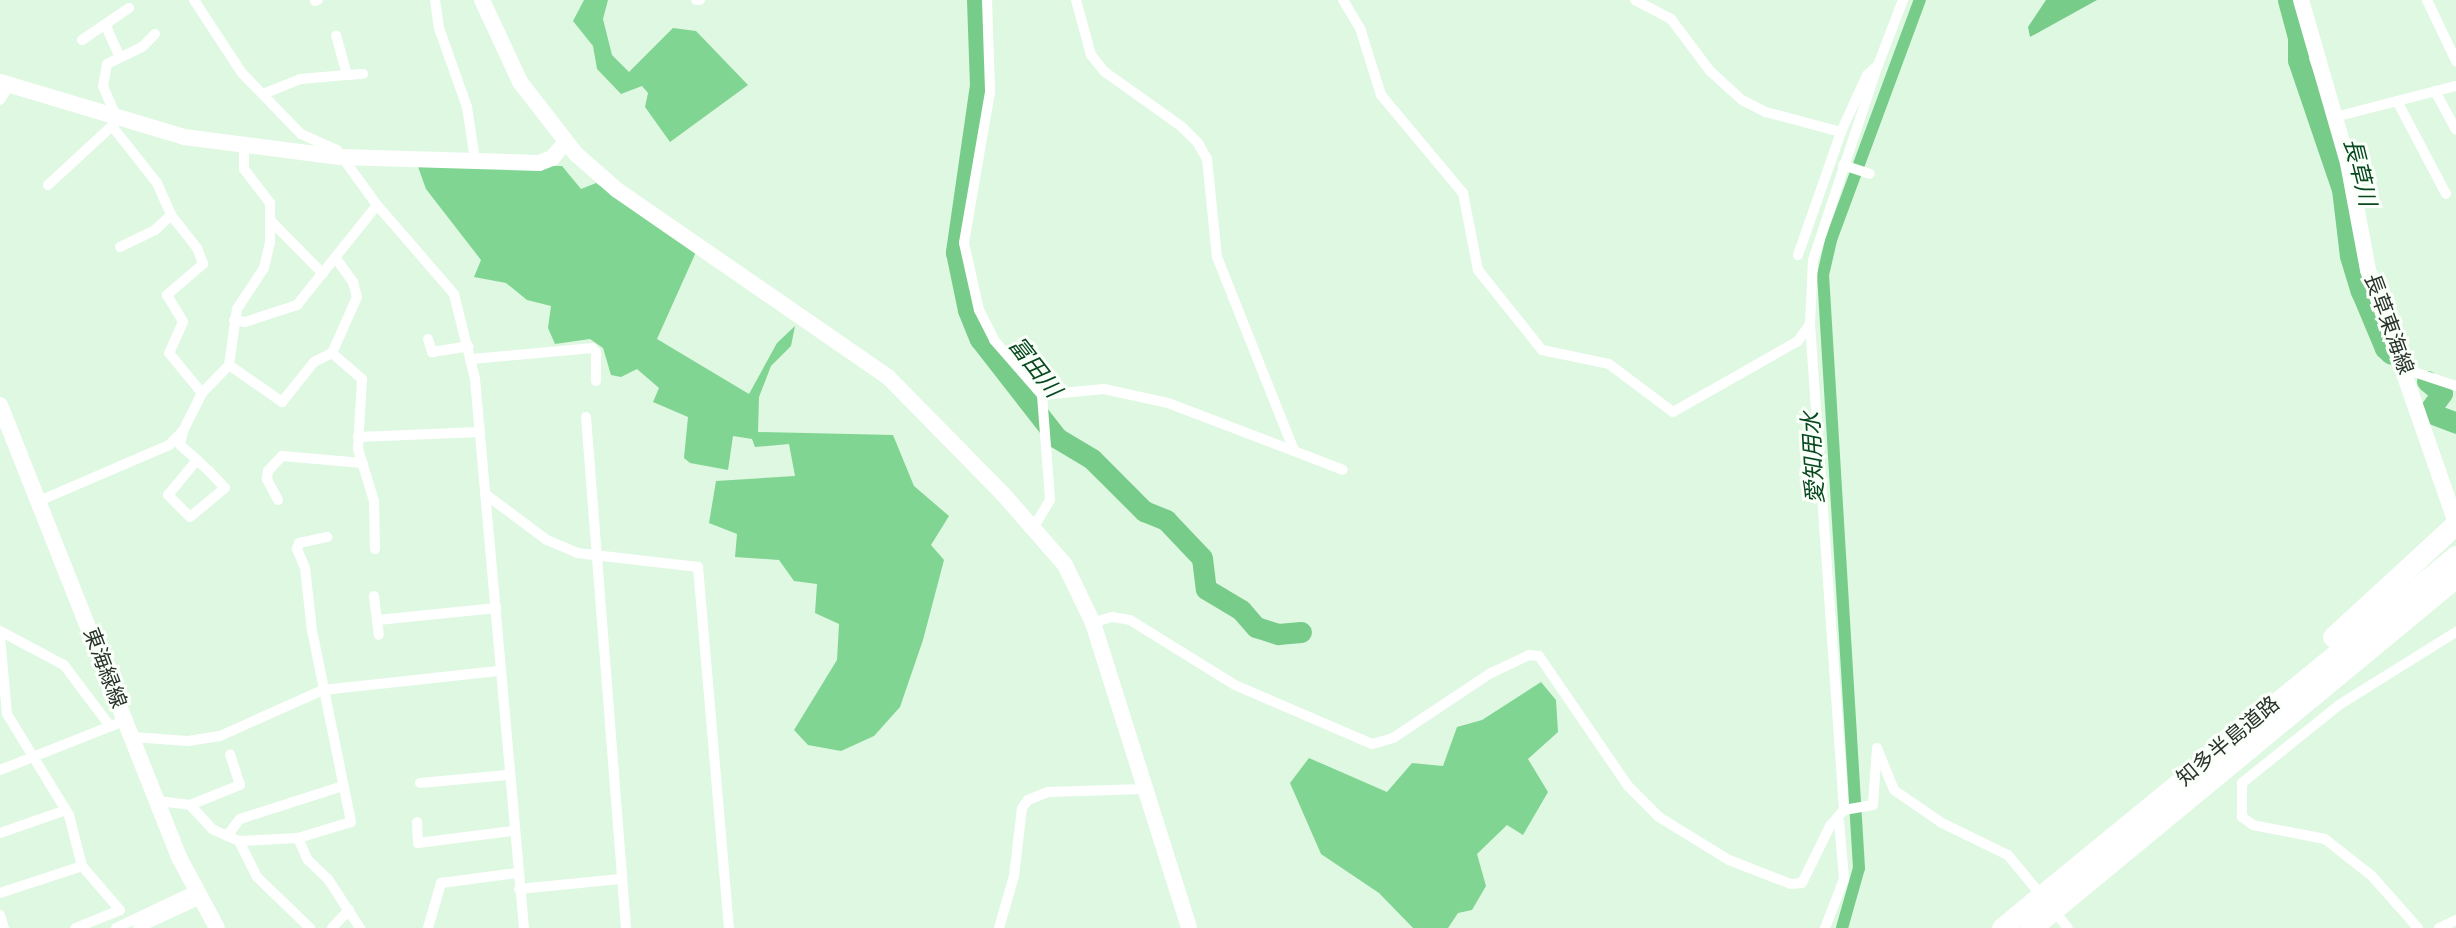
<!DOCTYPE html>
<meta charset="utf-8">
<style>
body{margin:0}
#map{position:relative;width:2456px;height:928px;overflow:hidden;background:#dff8e2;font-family:Cabin,"Noto Sans JP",sans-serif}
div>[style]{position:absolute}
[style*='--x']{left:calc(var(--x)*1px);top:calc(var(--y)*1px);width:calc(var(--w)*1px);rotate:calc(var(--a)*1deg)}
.forest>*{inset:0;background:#80d592}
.water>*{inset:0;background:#78cc8a}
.canal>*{height:12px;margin:-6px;padding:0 6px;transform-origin:6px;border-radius:6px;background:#78cc8a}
.river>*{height:21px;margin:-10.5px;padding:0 10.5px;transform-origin:10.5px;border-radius:10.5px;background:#78cc8a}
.street>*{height:10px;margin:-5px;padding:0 5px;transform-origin:5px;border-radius:5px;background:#fff}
.secondary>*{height:16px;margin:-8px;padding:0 8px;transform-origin:8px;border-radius:8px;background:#fff}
.highway>*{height:21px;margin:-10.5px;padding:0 10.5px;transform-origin:10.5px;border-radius:10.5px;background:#fff}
span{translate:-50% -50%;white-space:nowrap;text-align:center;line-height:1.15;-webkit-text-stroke:6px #fafffa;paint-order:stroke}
.street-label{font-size:21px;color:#29332b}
.water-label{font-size:23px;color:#07481f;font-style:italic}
</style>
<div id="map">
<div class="forest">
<div style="clip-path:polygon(584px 0,608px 0,603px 19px,612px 55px,629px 72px,673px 28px,696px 31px,748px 85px,670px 142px,645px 107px,648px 93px,642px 86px,621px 94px,597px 69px,593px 46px,573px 21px)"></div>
<div style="clip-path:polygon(417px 164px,562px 166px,581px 189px,596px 183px,696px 252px,657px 339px,749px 394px,777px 343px,795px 326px,791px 346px,771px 366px,759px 397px,758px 432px,893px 435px,914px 486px,949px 516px,931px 545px,944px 560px,923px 640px,900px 707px,874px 736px,841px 751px,808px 745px,794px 730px,837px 660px,839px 624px,815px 613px,817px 584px,794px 581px,779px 560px,735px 557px,737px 534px,709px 523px,716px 481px,795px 476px,789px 444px,755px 447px,752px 439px,733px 436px,728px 470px,690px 463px,684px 458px,688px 417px,653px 402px,659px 388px,637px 369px,621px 377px,611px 375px,603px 348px,590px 339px,555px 344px,548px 328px,551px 306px,527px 300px,506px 283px,474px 277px,481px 260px,426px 189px)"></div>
<div style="clip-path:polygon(1541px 682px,1556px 700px,1558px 732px,1528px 759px,1548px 792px,1523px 835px,1507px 825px,1477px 854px,1486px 886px,1472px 910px,1458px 913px,1448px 928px,1413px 928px,1379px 893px,1321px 854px,1290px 783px,1309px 758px,1387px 792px,1412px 763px,1443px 766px,1457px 727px,1482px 720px)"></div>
</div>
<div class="water">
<div style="clip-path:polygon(2046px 0,2097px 0,2030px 37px,2028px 27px)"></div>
</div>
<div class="canal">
<div style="--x:1842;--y:928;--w:62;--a:-74.2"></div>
<div style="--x:1859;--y:868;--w:594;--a:-93.47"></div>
<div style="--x:1823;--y:275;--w:36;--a:-77"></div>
<div style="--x:1831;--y:240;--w:256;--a:-69.7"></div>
</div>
<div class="river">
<div style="--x:977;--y:0;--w:85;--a:88"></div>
<div style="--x:980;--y:85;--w:169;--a:98.2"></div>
<div style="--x:956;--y:252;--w:59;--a:78.3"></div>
<div style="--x:968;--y:310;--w:31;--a:68"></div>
<div style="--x:980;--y:339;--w:125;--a:52.1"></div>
<div style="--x:1057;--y:438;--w:41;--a:31"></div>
<div style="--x:1092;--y:459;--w:74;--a:45"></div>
<div style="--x:1144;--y:511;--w:24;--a:22"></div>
<div style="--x:1166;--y:520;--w:52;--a:46.5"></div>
<div style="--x:1202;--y:558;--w:31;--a:83"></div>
<div style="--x:1206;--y:589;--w:41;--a:31"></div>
<div style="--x:1241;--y:610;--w:23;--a:49"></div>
<div style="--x:1256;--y:627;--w:23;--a:18"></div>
<div style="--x:1278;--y:634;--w:23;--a:-5"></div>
<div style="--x:2288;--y:0;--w:38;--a:75"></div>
<div style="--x:2298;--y:37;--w:23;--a:90"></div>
<div style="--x:2298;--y:60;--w:136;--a:71.2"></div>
<div style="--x:2342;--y:189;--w:67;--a:83.2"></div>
<div style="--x:2350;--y:256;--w:37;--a:73"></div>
<div style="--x:2361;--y:291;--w:62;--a:67.2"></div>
<div style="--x:2385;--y:348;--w:8;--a:45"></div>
<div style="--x:2427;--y:381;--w:19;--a:39"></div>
<div style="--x:2442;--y:393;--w:24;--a:126"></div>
<div style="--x:2428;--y:412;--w:30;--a:21"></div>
</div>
<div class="street">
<div style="--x:194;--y:0;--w:87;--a:56.7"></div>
<div style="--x:242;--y:73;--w:85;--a:46"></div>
<div style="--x:301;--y:134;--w:39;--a:24"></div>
<div style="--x:337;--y:150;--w:68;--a:54"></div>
<div style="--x:377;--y:205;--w:118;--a:49.1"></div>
<div style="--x:454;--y:294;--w:88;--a:76.1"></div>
<div style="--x:475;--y:379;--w:551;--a:84.9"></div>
<div style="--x:435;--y:0;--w:28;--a:82"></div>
<div style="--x:439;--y:28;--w:84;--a:70.5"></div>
<div style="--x:467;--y:107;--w:53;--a:81.3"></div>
<div style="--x:696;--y:0;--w:4;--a:0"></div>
<div style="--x:987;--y:0;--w:92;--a:88.1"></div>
<div style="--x:990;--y:92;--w:153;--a:99.8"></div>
<div style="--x:964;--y:243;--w:69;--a:77.4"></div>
<div style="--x:979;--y:310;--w:34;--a:63"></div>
<div style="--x:994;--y:340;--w:73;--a:48.9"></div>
<div style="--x:1042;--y:395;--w:105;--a:85.6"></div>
<div style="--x:1050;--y:500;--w:31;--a:121"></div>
<div style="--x:1076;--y:0;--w:57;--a:74.7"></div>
<div style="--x:1091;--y:55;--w:22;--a:51"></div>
<div style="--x:1105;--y:72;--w:95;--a:35.5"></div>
<div style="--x:1182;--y:127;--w:23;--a:45"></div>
<div style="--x:1198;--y:143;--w:18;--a:61"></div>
<div style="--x:1207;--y:159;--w:99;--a:84.2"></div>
<div style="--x:1217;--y:257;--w:206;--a:68.3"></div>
<div style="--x:1343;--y:0;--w:33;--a:59"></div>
<div style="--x:1360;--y:28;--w:70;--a:72.6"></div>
<div style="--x:1381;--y:95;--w:128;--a:50.1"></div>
<div style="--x:1463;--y:193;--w:78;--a:79"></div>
<div style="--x:1478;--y:270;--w:102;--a:51.3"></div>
<div style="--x:1542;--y:350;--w:68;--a:11.8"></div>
<div style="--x:1609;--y:364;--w:80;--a:36.9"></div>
<div style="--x:1673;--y:412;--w:144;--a:-29.6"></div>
<div style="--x:1798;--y:341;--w:21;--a:-55"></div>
<div style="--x:1635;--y:0;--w:41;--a:27.8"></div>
<div style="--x:1671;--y:19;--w:65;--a:53.1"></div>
<div style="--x:1710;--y:71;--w:43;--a:42.2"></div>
<div style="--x:1742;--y:100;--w:27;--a:27"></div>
<div style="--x:1766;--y:112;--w:78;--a:14.9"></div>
<div style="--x:2427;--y:0;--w:68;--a:64.6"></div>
<div style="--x:315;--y:1;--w:3;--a:-18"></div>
<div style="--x:105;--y:24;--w:35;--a:66"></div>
<div style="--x:155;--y:34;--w:18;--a:135"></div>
<div style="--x:142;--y:47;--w:39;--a:154"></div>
<div style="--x:107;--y:64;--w:22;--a:100"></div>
<div style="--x:103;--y:86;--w:34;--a:67"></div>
<div style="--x:116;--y:117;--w:10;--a:114"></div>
<div style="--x:112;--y:126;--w:73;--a:51.7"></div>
<div style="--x:157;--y:183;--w:35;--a:66"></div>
<div style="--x:171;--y:215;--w:42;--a:51.8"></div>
<div style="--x:197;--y:248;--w:17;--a:69"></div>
<div style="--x:203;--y:264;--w:48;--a:139.3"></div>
<div style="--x:167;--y:295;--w:31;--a:59"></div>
<div style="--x:183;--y:322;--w:34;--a:114"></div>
<div style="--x:169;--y:353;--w:52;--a:50.5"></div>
<div style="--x:82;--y:40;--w:57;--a:-34.2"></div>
<div style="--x:347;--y:75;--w:16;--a:-4"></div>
<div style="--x:2435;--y:91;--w:44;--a:61.7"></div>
<div style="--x:263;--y:94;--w:40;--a:-22"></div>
<div style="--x:300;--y:79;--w:47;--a:-4.9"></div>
<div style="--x:347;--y:75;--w:41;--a:-105.4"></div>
<div style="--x:0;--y:100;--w:17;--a:-59"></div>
<div style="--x:2397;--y:101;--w:105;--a:62.2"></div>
<div style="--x:2335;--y:117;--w:125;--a:-14.4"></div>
<div style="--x:1843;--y:165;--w:28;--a:18"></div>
<div style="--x:48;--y:185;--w:87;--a:-42.7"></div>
<div style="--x:271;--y:221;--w:74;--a:45.5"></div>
<div style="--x:120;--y:247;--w:39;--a:-26"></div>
<div style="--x:155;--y:230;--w:22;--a:-43"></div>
<div style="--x:1798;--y:255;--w:130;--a:-70.7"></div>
<div style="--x:1841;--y:132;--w:63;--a:-65.5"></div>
<div style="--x:1867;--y:75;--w:15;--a:-42"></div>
<div style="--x:1878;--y:65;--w:70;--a:-69"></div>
<div style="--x:234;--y:320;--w:11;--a:10"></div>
<div style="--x:245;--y:322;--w:55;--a:-18.1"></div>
<div style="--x:297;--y:305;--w:128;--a:-51.3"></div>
<div style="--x:428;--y:339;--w:14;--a:73"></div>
<div style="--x:432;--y:352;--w:37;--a:-9"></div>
<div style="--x:332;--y:353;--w:40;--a:41"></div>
<div style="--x:362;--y:379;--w:70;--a:93.3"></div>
<div style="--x:358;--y:449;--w:54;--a:72.9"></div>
<div style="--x:374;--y:501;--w:48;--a:88.8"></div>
<div style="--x:472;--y:359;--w:121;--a:-5.2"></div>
<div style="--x:592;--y:348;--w:6;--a:45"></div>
<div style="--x:596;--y:352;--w:29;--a:90"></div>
<div style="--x:229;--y:365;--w:65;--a:34.9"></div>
<div style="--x:282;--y:402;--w:51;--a:-51.3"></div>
<div style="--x:314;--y:362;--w:20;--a:-27"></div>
<div style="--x:332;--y:353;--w:61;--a:-65.9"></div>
<div style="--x:357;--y:297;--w:16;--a:-105"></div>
<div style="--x:353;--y:282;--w:29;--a:-126"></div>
<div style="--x:2405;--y:369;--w:54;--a:18.4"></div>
<div style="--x:1042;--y:395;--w:62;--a:-5.5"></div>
<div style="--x:1104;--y:389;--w:66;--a:12.3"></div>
<div style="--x:1168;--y:403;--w:187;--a:20.9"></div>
<div style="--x:586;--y:417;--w:513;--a:85.52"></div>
<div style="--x:183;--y:431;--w:14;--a:102"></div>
<div style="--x:180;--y:445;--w:23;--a:41"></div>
<div style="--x:197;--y:460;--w:16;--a:43"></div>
<div style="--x:209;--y:471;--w:23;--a:47"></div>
<div style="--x:225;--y:488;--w:45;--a:140.4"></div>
<div style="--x:190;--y:517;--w:31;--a:-135"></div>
<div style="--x:168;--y:495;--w:45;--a:-50.4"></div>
<div style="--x:358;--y:437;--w:122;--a:-2.3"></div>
<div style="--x:485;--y:494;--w:77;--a:36.6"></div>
<div style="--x:547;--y:540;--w:33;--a:23"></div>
<div style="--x:577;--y:553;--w:122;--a:6.6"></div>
<div style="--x:698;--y:567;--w:362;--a:85.1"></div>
<div style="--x:278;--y:500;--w:24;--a:-118"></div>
<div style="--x:267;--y:479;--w:8;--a:-83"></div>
<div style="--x:268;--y:471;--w:21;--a:-47"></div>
<div style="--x:282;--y:456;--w:81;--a:4.9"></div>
<div style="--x:39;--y:501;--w:142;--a:-23.3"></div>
<div style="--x:169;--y:445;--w:20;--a:-45"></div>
<div style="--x:183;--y:431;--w:42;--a:-63.4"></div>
<div style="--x:202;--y:393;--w:39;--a:-46"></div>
<div style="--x:229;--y:365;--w:57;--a:-81.9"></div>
<div style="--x:237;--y:309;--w:49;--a:-56.6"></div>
<div style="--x:264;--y:268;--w:26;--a:-77"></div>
<div style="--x:270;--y:243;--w:40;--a:-90"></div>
<div style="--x:270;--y:203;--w:43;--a:-127.4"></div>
<div style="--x:244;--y:169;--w:22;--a:-90"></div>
<div style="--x:374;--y:596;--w:39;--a:83"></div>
<div style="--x:378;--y:620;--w:119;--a:-5.8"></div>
<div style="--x:1093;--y:623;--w:20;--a:-18"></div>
<div style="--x:1112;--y:617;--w:18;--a:9"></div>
<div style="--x:1130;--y:620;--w:123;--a:31.8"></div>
<div style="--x:1235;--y:685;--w:149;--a:23.3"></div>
<div style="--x:1372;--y:744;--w:22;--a:-16"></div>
<div style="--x:1393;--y:738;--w:118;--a:-33.6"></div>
<div style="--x:1491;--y:673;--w:42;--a:-25.3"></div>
<div style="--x:1529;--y:655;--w:10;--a:6"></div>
<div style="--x:1539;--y:656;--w:158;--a:55.6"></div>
<div style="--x:1628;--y:786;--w:44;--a:45"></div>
<div style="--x:1659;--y:817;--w:82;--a:31.6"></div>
<div style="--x:1729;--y:860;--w:66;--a:21.2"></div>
<div style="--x:1791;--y:884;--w:11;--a:-5"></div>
<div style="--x:1802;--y:883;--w:64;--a:-63.8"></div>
<div style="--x:1830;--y:826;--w:21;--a:-49"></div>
<div style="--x:1844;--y:810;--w:487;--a:-94"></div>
<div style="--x:1810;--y:324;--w:64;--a:-87.3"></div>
<div style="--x:1813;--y:260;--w:206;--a:-71.6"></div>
<div style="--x:0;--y:631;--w:72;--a:28"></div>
<div style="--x:64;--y:665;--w:76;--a:53"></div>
<div style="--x:0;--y:637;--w:77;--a:84.8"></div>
<div style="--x:7;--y:714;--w:119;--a:58.5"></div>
<div style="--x:69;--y:815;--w:53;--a:75.7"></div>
<div style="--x:82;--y:866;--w:58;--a:49.2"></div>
<div style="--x:120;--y:910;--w:48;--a:157.8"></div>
<div style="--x:132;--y:737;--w:56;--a:4.1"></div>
<div style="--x:188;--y:741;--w:32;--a:-9"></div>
<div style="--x:220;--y:736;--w:113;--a:-24.1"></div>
<div style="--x:323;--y:690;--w:176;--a:-6.2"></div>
<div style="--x:0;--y:770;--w:125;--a:-21.6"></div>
<div style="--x:420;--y:783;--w:88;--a:-5.2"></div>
<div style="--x:158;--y:801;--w:32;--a:7"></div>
<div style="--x:190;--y:805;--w:54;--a:-21.8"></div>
<div style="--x:240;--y:785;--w:32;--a:-108"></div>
<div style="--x:190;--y:805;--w:33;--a:47"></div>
<div style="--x:212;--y:829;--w:30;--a:24"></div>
<div style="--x:239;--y:841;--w:59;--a:-2.9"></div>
<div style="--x:298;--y:838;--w:55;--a:-16.8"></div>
<div style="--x:351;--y:822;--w:195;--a:-101.5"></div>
<div style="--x:312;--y:631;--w:63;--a:-96.3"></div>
<div style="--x:305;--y:568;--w:21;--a:-113"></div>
<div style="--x:297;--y:549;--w:6;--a:-72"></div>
<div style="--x:299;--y:543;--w:29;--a:-12"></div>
<div style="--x:1844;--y:810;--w:29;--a:-10"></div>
<div style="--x:1873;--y:805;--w:57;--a:-86"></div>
<div style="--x:1877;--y:748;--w:45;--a:68"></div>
<div style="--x:1894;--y:790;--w:58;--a:34.5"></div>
<div style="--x:1942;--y:823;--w:73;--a:25.9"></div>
<div style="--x:2008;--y:855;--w:94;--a:50.6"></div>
<div style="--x:417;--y:822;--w:21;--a:87"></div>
<div style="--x:418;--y:843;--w:95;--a:-7.3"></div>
<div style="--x:0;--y:833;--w:70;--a:-19.2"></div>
<div style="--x:227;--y:836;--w:21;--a:-53"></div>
<div style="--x:240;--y:819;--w:108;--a:-17.8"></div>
<div style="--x:298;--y:838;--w:24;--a:66"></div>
<div style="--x:308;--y:860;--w:28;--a:44"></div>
<div style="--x:328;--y:879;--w:59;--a:56.9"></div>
<div style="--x:239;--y:841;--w:40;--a:63.4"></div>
<div style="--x:257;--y:877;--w:74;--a:43.9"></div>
<div style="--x:519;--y:889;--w:102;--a:-5.6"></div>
<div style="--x:0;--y:893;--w:86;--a:-18.2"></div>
<div style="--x:0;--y:915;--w:14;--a:73"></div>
<div style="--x:116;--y:928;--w:86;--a:-25.4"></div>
<div style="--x:138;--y:928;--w:67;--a:-24.7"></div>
<div style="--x:332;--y:928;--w:25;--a:-47"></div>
<div style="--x:428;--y:928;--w:47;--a:-73.9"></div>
<div style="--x:441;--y:883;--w:77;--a:-7.5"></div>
<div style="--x:999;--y:928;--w:54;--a:-73.9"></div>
<div style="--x:1014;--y:876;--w:68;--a:-83.3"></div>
<div style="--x:1022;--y:808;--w:10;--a:-53"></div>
<div style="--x:1028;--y:800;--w:22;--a:-22"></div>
<div style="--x:1048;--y:792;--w:96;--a:-1.8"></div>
<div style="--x:1825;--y:928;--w:53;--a:-68.8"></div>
<div style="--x:1844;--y:879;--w:58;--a:-94.9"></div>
<div style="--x:2418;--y:928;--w:69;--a:-131.5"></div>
<div style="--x:2372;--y:876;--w:60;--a:-141.8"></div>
<div style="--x:2325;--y:839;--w:73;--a:-169"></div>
<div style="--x:2253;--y:825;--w:14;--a:-144"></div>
<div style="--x:2242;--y:817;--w:34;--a:-90"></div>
<div style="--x:2242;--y:783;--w:124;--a:-38.8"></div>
<div style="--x:2339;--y:705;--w:138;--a:-32"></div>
<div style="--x:2439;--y:928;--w:19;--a:-25"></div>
</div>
<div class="secondary">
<div style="--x:482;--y:0;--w:90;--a:65.1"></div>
<div style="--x:520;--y:82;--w:91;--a:52.1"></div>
<div style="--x:576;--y:154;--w:55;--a:41.3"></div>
<div style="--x:617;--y:190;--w:329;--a:34.6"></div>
<div style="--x:888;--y:377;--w:165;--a:45.5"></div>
<div style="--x:1004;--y:495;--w:93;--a:48.9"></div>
<div style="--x:1065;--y:565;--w:64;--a:64.2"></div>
<div style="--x:1093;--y:623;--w:320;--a:72.5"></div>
<div style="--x:2301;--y:0;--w:170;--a:73.9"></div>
<div style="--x:2348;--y:163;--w:109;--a:79.4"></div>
<div style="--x:2368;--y:270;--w:267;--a:70.8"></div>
<div style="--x:0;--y:82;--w:192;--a:16.6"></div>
<div style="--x:184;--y:137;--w:157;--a:7.3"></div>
<div style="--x:340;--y:157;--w:199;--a:1.7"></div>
<div style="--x:539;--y:163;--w:14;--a:-21"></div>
<div style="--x:552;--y:158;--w:21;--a:-49"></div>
<div style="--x:0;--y:405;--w:488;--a:68.4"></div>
<div style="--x:180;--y:859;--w:78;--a:61.8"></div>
</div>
<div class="highway">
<div style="--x:2333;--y:637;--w:167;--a:-42.6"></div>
<div style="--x:2002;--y:928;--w:587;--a:-39.33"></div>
<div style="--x:2031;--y:928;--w:551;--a:-39.55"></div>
</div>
<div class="street-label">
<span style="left:2389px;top:324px;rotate:70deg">長草東海線</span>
<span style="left:105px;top:668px;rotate:69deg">東海緑線</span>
<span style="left:2228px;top:741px;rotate:-40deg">知多半島道路</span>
</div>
<div class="water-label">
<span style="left:2360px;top:172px;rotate:76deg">長草川</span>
<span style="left:1035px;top:367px;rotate:52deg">富田川</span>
<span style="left:1813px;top:458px;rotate:-93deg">愛知用水</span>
</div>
</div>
